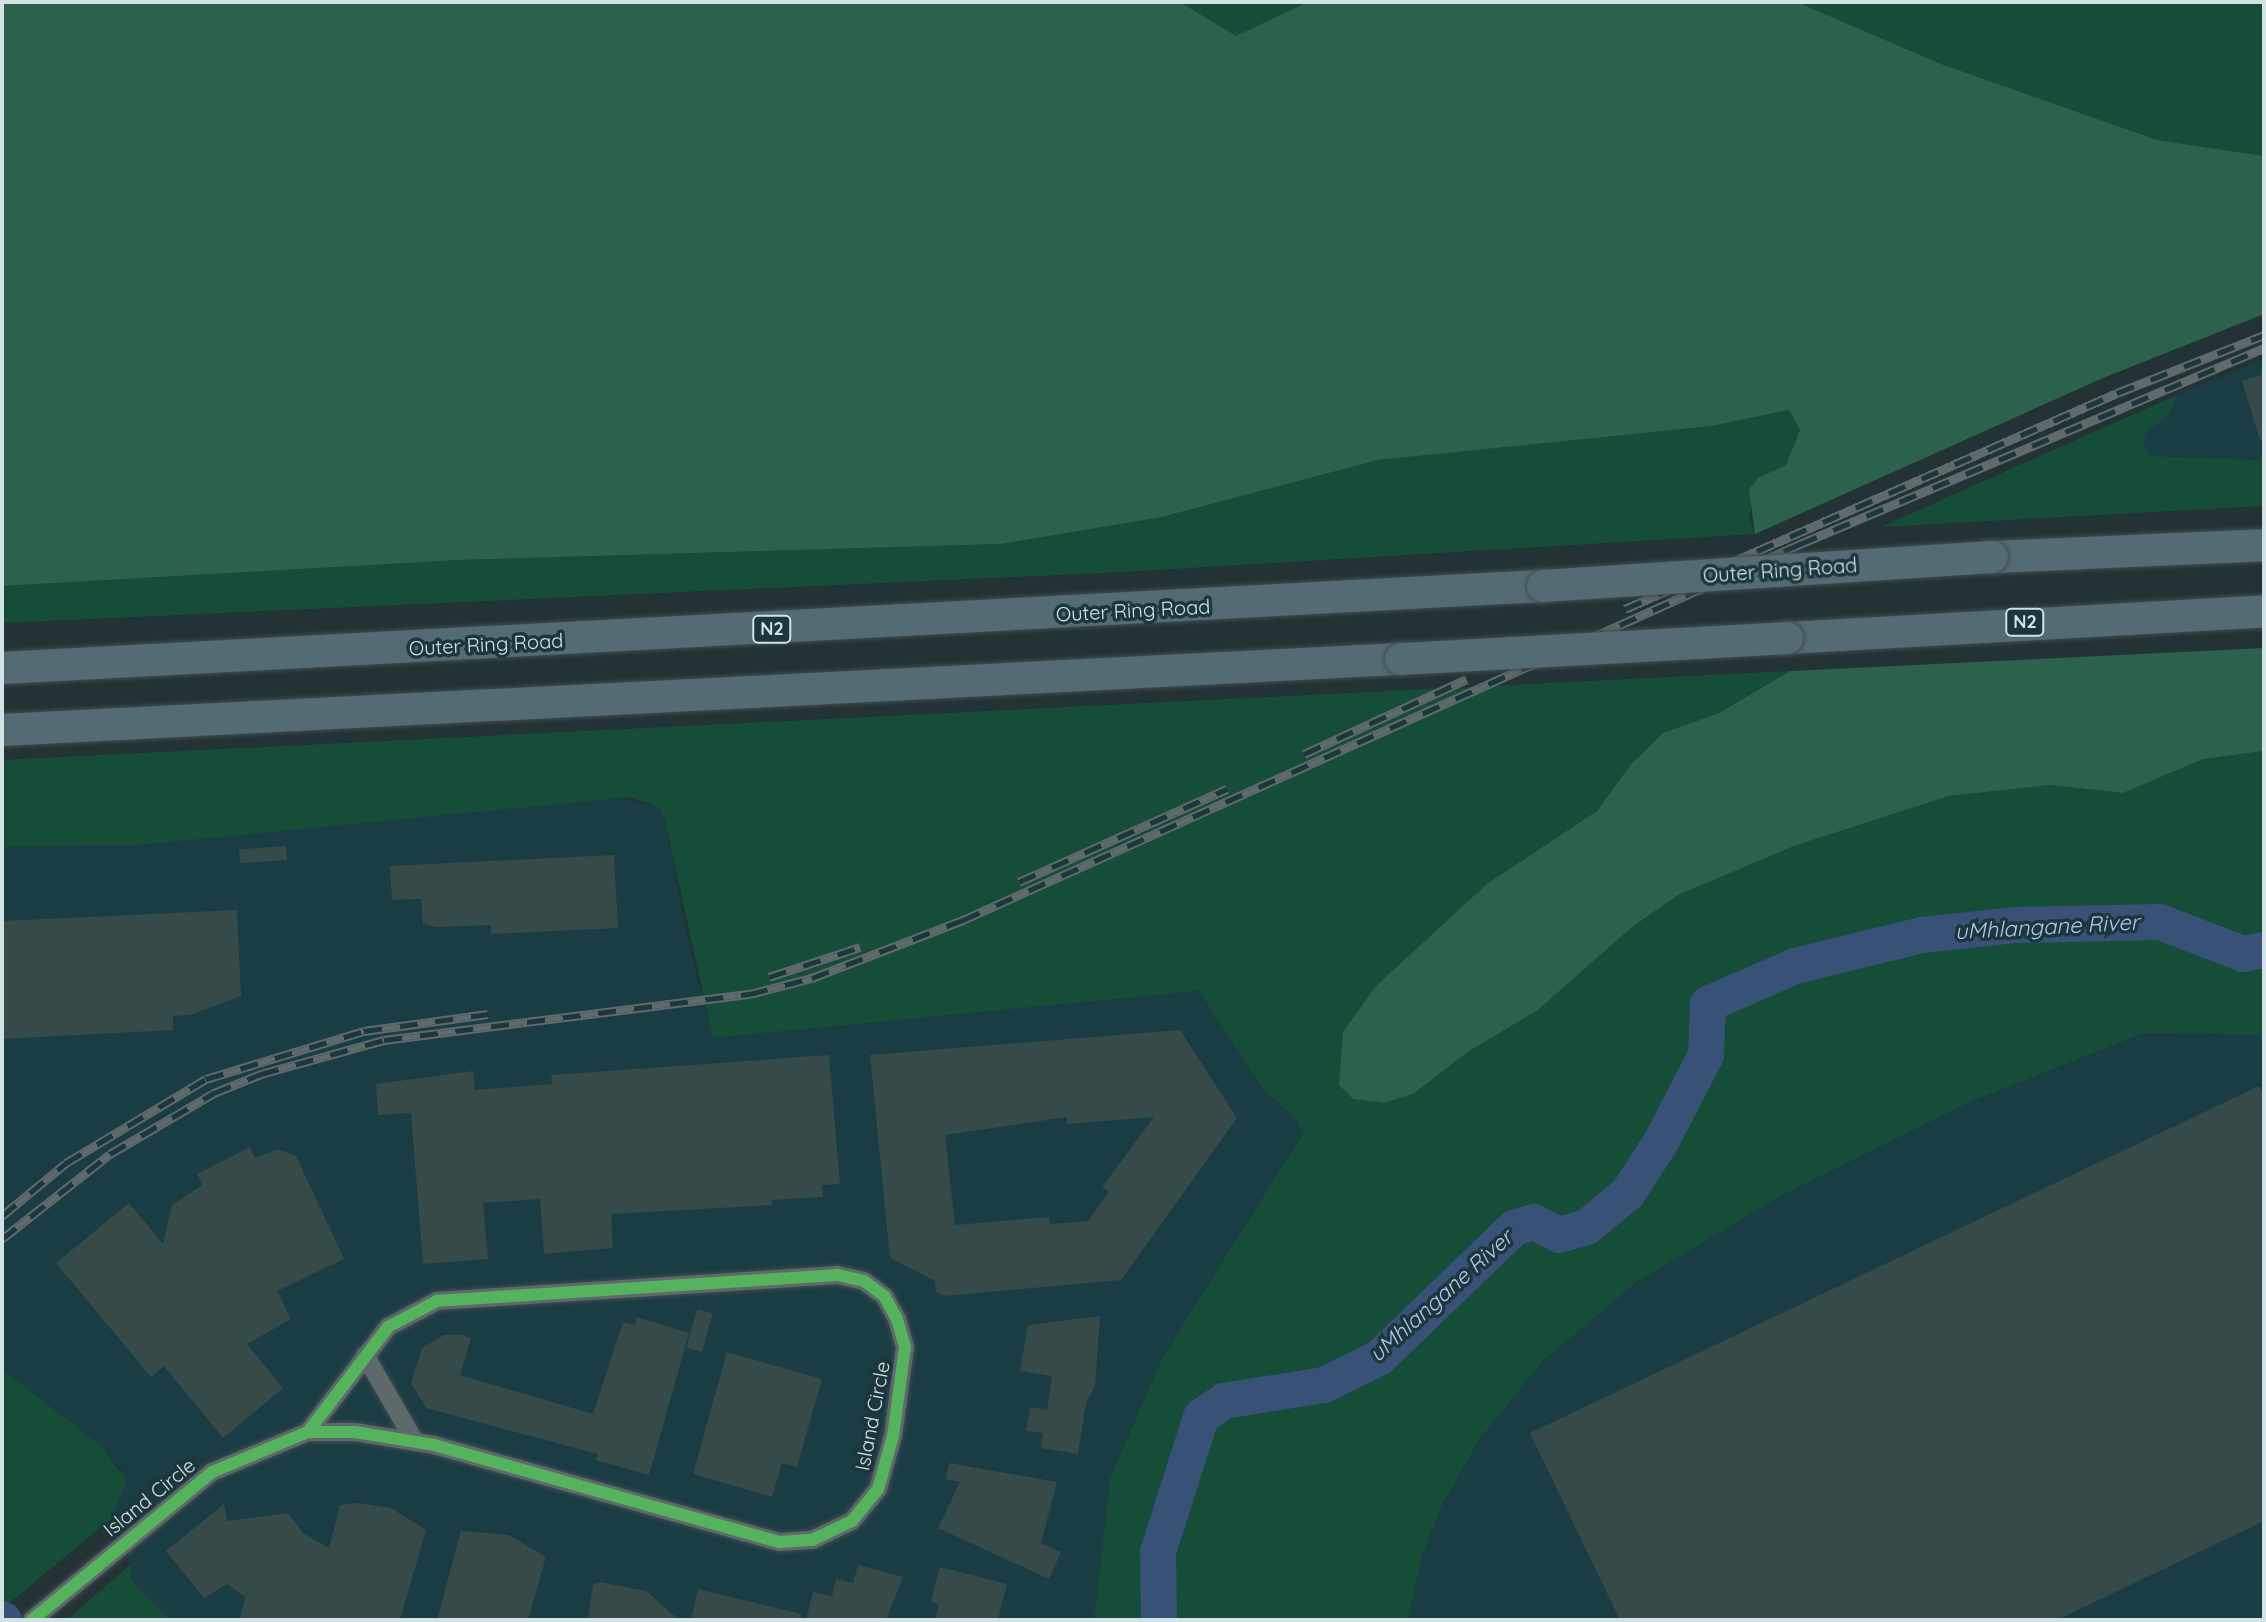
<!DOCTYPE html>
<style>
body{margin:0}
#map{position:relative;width:2266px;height:1622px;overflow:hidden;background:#233235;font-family:Quicksand,sans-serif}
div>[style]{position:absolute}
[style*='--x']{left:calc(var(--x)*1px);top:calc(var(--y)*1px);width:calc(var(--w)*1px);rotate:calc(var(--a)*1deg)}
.built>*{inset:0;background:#1a3c43}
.green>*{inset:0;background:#164d38}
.forest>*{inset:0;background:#2c624b}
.river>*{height:36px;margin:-18px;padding:0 18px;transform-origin:18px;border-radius:18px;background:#385177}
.building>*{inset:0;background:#374a4a;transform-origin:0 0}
.roads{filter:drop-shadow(0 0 2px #404d50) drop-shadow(0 0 2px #404d50)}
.street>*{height:18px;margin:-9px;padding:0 9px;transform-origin:9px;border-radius:9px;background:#5e696b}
.highway>*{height:32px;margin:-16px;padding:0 16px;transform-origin:16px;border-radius:16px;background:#556b73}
.rail>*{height:9px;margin-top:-4.5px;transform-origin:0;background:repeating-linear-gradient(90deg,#1c373c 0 18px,#606a6c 0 36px);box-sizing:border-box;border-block:2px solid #606a6c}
.bridges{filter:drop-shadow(0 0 2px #404d50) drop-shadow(0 0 2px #404d50)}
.highway-bridge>*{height:32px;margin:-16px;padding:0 16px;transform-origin:16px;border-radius:16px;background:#556b73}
.cycleway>*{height:12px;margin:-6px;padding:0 6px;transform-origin:6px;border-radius:6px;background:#56b35d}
span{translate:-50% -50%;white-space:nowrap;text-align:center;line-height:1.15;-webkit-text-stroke:7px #1c373c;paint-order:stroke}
.shield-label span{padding:2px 6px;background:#1c373c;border:2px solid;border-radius:6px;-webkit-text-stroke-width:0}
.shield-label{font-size:18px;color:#d3e2e5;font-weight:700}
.street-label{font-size:20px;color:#d3e2e5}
.water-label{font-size:22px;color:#b0c9f2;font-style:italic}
.frame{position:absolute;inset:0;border:4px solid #d3e2e5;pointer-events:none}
</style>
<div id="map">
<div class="built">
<div style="clip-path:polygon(2264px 359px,2264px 460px,2150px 456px,2143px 446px,2146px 433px,2168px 416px,2177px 395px)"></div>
<div style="clip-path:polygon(609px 795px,659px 808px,665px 820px,690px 950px,713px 1038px,1199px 991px,1265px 1091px,1296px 1119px,1303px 1132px,1162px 1358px,1110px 1479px,1094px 1620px,171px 1620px,130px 1579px,132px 1563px,102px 1526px,111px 1519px,122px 1470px,100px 1446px,2px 1369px,2px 847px,139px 845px)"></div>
<div style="clip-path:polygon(2144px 1033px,2264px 1035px,2264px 1620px,1408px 1620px,1422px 1556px,1442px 1505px,1479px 1440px,1543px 1361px,1601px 1308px,1674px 1258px,1779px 1197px,1968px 1103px)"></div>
</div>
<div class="green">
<div style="clip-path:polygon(1180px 2px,1308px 2px,1236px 37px)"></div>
<div style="clip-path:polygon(1797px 2px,2264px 2px,2264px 156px,2157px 140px,1941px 64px)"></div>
<div style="clip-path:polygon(2177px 395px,2168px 416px,2146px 433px,2143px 446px,2150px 456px,2264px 460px,2264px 506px,1881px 527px)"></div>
<div style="clip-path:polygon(1789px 410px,1800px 430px,1786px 465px,1758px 478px,1749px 516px,1755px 534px,1124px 572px,2px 623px,2px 586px,458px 560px,1001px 544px,1162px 517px,1378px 460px,1712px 426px)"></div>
<div style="clip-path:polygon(1790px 671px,1719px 713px,1663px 733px,1631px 764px,1597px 811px,1488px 883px,1339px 1085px,1353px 1099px,1384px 1103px,1413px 1094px,1469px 1051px,1538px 1010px,1631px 928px,1678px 895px,1794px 846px,1949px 796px,2050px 785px,2123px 793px,2203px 759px,2264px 751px,2264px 1035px,2144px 1033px,1968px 1103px,1779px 1197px,1637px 1282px,1543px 1361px,1479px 1440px,1442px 1505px,1422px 1556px,1408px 1620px,1094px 1620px,1110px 1479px,1162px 1358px,1303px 1133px,1296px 1119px,1265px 1091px,1199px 991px,713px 1038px,665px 820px,659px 808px,631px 797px,139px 845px,2px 847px,2px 760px)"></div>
<div style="clip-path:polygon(2px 1369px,101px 1446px,127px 1481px,111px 1519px,2px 1609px)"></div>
<div style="clip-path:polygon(132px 1563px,130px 1579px,171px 1620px,67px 1620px)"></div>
</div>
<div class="forest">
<div style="clip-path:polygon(2px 2px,1180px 2px,1236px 36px,1308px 2px,1797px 2px,1941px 64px,2157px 140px,2264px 156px,2264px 314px,2103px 378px,1755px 534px,1749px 489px,1758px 478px,1786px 465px,1800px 430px,1789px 410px,1712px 426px,1378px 460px,1162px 517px,1001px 544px,458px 560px,2px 586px)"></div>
<div style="clip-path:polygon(2264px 648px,2264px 751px,2203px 759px,2123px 793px,2050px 785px,1949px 796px,1794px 846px,1678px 895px,1631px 928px,1538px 1010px,1469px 1051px,1413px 1094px,1384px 1103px,1353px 1099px,1339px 1085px,1343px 1032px,1376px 986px,1488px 883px,1597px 811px,1631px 764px,1663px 733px,1719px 713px,1790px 671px)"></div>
</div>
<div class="river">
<div style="--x:2;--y:1619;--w:2;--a:27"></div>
<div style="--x:1159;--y:1620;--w:68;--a:-90.8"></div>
<div style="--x:1158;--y:1552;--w:142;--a:-72.3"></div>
<div style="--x:1201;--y:1417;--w:28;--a:-35"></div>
<div style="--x:1224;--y:1401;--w:101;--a:-9.1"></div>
<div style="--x:1324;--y:1385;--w:61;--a:-26.1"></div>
<div style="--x:1379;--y:1358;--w:187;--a:-43.9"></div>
<div style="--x:1514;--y:1228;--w:21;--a:-17"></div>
<div style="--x:1534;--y:1222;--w:28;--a:27"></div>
<div style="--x:1559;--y:1235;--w:29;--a:-16"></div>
<div style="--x:1587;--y:1227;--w:53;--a:-39.7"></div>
<div style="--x:1628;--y:1193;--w:61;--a:-57.1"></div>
<div style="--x:1661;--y:1142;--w:98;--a:-62.7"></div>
<div style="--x:1706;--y:1055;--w:51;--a:-87.8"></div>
<div style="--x:1708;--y:1004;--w:95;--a:-23.6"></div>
<div style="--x:1795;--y:966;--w:131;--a:-13.7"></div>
<div style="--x:1922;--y:935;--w:95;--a:-6.1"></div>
<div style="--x:2016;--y:925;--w:144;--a:-1.2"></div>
<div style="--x:2160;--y:922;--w:89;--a:21.1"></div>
<div style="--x:2243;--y:954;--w:21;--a:-11"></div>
</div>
<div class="building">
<div style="clip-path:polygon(2264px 374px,2264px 439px,2260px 440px,2242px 381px)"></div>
<div style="left:286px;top:846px;width:14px;height:47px;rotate:86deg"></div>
<div style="clip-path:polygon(614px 855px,618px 928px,491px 934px,491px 925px,437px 927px,423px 924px,421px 899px,392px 900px,390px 866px)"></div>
<div style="clip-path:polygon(237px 910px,241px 996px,190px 1015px,173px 1016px,173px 1030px,2px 1039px,2px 921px)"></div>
<div style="clip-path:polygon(evenodd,1180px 1030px,1237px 1118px,1121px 1280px,944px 1296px,936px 1292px,935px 1281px,890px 1258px,870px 1055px,1180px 1030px,1067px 1117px,1067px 1124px,1154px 1117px,1102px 1187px,1109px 1192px,1088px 1221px,1050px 1224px,1049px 1217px,955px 1225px,945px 1135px,1067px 1117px)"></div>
<div style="clip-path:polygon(829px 1055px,840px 1184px,822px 1185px,823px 1197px,772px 1200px,772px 1205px,611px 1214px,613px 1248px,544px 1254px,540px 1199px,483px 1203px,488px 1259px,423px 1264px,411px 1113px,378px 1115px,376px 1084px,473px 1071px,475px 1090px,552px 1084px,551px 1075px)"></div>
<div style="clip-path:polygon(2259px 1086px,2264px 1095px,2264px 1521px,2057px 1620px,1620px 1620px,1530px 1433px)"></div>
<div style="clip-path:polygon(250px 1147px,255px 1158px,278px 1149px,296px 1156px,344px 1259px,277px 1291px,291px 1319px,247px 1344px,283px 1388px,223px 1438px,164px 1366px,151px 1377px,56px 1263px,129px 1203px,163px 1244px,172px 1205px,202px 1185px,197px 1174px)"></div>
<div style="left:697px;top:1309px;width:16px;height:40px;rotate:15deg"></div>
<div style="clip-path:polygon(1100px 1316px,1095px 1386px,1086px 1403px,1078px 1454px,1041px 1448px,1043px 1433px,1026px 1431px,1030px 1407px,1047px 1410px,1052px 1376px,1020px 1371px,1028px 1325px)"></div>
<div style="clip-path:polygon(637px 1317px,689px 1333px,649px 1475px,596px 1460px,598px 1454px,426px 1408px,411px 1383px,422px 1348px,444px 1335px,462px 1335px,471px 1338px,460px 1375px,593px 1414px,623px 1322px,635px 1325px)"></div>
<div style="clip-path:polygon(727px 1352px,822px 1379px,797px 1467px,782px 1463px,772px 1497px,693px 1474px)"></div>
<div style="clip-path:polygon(949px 1463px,1057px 1482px,1041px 1543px,1061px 1552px,1049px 1579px,938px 1528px,960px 1482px,946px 1479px)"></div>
<div style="clip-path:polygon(359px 1503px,391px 1508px,426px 1530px,400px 1620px,240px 1620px,245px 1597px,227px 1584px,204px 1598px,166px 1551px,224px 1504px,227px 1521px,288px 1513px,304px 1534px,329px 1548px,340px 1505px)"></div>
<div style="clip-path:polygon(461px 1531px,509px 1535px,546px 1557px,528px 1620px,437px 1620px)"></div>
<div style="clip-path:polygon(858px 1565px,903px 1577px,886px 1620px,806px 1620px,813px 1592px,832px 1596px,836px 1579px,853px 1583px)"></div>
<div style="clip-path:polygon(940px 1567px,1007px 1584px,998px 1620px,935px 1620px,939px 1604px,931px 1602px)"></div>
<div style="clip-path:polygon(600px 1582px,646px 1591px,679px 1620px,588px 1620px,593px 1585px)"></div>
<div style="clip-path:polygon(698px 1589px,801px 1614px,800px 1620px,691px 1620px)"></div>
</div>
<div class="roads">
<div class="street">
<div style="--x:365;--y:1355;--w:100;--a:60.1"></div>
<div style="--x:32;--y:1620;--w:233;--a:-39.4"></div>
<div style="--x:212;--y:1472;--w:104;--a:-22.6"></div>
<div style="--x:308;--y:1432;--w:47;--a:0"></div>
<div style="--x:355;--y:1432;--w:80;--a:9.3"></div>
<div style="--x:434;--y:1445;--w:359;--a:15.7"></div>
<div style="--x:780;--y:1542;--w:32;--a:-4"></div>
<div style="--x:812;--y:1540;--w:44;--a:-25.4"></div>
<div style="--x:852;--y:1521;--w:41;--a:-50.9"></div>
<div style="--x:878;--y:1489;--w:55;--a:-74.2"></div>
<div style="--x:893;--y:1436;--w:90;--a:-82.3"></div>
<div style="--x:905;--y:1347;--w:29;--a:-106"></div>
<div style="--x:897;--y:1319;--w:26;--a:-119"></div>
<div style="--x:884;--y:1296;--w:25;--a:-143"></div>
<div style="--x:864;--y:1281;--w:28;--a:-167"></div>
<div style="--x:837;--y:1275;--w:401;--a:176.3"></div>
<div style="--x:437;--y:1301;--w:55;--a:152"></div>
<div style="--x:388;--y:1327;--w:132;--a:127.3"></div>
</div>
<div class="highway">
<div style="--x:1992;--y:557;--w:272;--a:-2.5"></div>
<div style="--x:1787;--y:638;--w:478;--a:-3.2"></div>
<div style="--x:2;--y:668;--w:1543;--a:-3.05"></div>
<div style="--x:2;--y:730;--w:1401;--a:-2.91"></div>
</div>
</div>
<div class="rail">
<div style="--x:1625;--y:609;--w:537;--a:-23.7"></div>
<div style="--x:2117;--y:393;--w:158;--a:-21.5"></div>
<div style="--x:1304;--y:754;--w:179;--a:-24.7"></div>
<div style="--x:1019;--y:882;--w:228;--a:-24.1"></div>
<div style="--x:769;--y:977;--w:96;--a:-18.2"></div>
<div style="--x:2;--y:1216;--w:83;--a:-39.6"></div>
<div style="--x:66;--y:1163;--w:163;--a:-31"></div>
<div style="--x:206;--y:1079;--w:165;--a:-16.9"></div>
<div style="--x:364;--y:1031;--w:125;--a:-7.8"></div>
<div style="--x:2;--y:1239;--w:137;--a:-38.2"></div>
<div style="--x:110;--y:1154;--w:121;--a:-30.4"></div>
<div style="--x:214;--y:1093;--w:51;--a:-22"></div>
<div style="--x:261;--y:1074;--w:128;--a:-15.5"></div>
<div style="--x:384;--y:1040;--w:369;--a:-7.2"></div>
<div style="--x:750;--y:994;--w:64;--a:-14.5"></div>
<div style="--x:812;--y:978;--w:162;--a:-21"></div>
<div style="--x:963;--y:920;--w:918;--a:-24.19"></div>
<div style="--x:1800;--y:544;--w:504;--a:-22.9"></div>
</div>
<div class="bridges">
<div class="highway-bridge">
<div style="--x:1543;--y:586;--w:450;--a:-3.7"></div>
<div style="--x:1401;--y:659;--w:387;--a:-3.1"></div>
</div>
</div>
<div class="cycleway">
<div style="--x:32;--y:1620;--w:233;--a:-39.4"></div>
<div style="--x:212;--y:1472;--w:104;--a:-22.6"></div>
<div style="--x:308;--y:1432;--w:47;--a:0"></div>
<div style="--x:355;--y:1432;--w:80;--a:9.3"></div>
<div style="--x:434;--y:1445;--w:359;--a:15.7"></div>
<div style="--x:780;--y:1542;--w:32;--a:-4"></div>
<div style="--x:812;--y:1540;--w:44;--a:-25.4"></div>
<div style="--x:852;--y:1521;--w:41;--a:-50.9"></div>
<div style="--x:878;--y:1489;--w:55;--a:-74.2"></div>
<div style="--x:893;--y:1436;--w:90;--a:-82.3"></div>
<div style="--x:905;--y:1347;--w:29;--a:-106"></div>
<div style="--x:897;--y:1319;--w:26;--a:-119"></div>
<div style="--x:884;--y:1296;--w:25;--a:-143"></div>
<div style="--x:864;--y:1281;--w:28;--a:-167"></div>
<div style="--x:837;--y:1275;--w:401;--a:176.3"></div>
<div style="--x:437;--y:1301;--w:55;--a:152"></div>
<div style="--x:388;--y:1327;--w:132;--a:127.3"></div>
</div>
<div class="shield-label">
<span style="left:2025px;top:622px">N2</span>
<span style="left:772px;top:629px">N2</span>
</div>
<div class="street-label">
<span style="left:1780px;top:570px;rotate:-4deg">Outer Ring Road</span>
<span style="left:1133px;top:610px;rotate:-3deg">Outer Ring Road</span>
<span style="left:486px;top:644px;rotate:-3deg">Outer Ring Road</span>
<span style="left:872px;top:1416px;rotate:-79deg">Island Circle</span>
<span style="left:149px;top:1497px;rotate:-39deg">Island Circle</span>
</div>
<div class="water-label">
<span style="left:2047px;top:927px;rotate:-3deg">uMhlangane River</span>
<span style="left:1441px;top:1296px;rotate:-42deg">uMhlangane River</span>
</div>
<div class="frame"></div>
</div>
